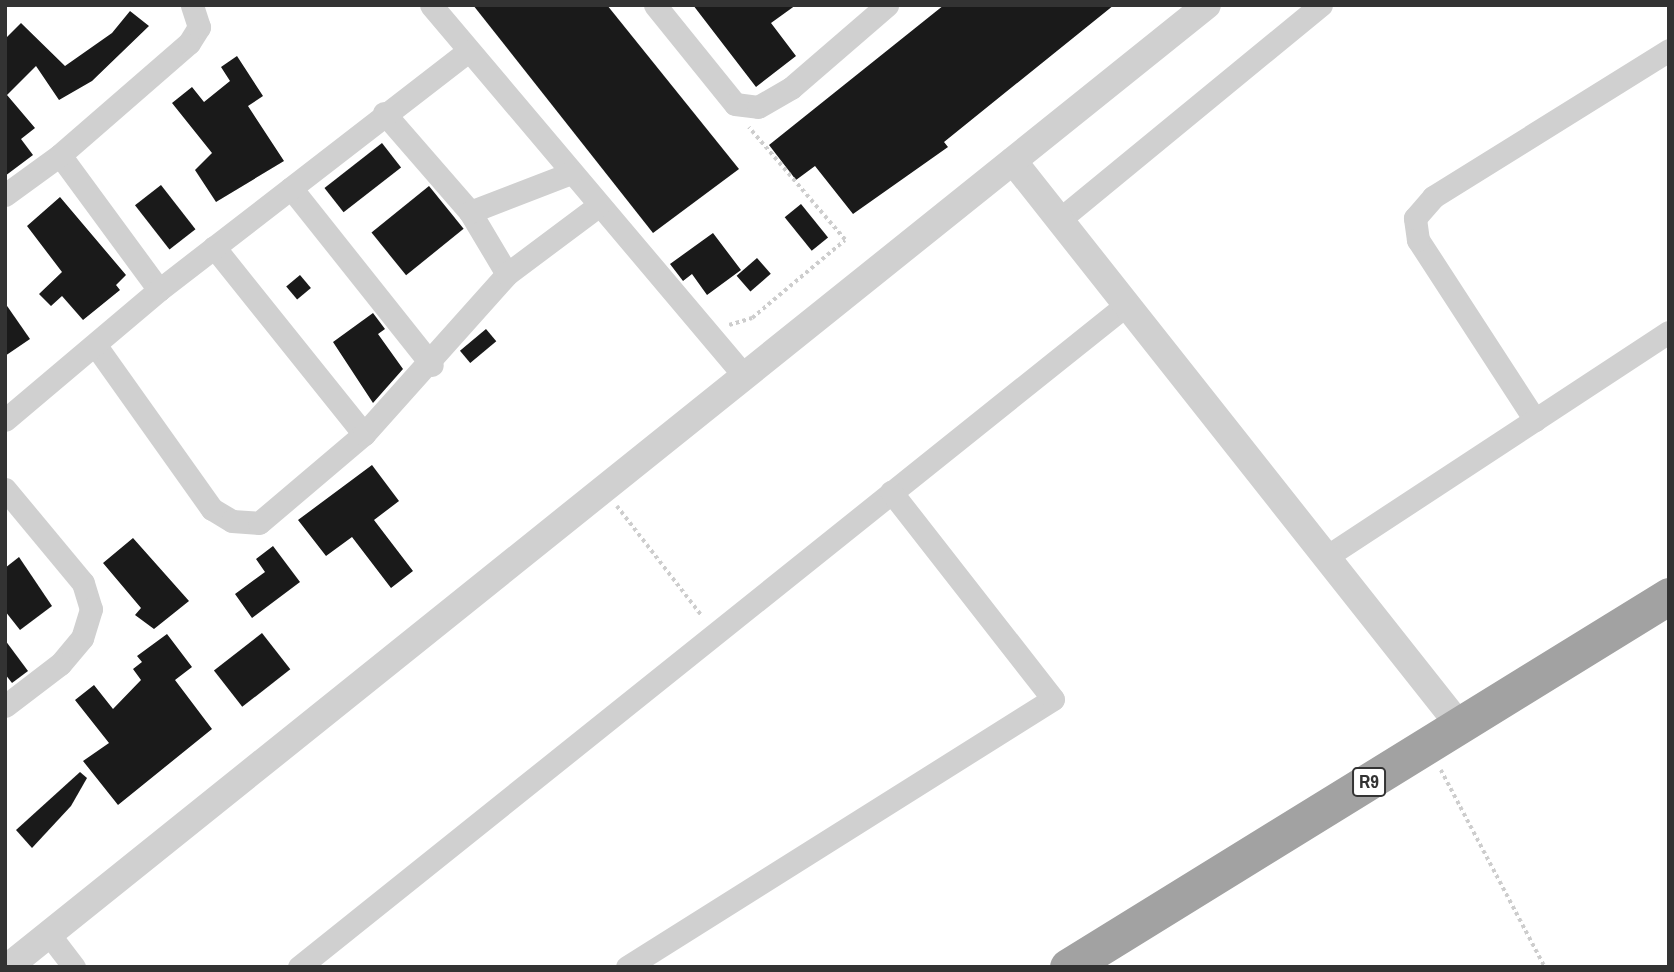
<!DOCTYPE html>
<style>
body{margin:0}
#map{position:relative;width:1674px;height:972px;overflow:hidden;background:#fff;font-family:"Archivo Narrow",sans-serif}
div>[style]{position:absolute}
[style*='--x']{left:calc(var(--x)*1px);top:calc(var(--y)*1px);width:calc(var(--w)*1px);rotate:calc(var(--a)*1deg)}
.building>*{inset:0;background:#1a1a1a;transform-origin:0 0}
.path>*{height:3.5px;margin-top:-1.75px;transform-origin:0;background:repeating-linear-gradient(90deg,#cdcdcd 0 3.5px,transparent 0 7px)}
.minor>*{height:23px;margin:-11.5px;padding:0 11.5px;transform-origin:11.5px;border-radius:11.5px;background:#d0d0d0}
.tertiary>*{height:28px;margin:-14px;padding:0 14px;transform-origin:14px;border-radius:14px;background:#d0d0d0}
.trunk>*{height:37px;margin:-18.5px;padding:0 18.5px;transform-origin:18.5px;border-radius:18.5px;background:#a2a2a2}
span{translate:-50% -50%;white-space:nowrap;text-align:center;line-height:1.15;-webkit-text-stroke:7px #fff;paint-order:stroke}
.shield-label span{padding:2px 5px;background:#fff;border:2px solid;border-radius:5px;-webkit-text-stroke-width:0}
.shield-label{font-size:19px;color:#333;font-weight:700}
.frame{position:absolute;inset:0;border:7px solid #333;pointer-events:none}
</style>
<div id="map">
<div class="building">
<div style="clip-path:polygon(473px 5px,607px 5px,739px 169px,653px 233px)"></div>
<div style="clip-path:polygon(693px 5px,796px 5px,771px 23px,796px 56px,756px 87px)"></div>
<div style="clip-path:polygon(944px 5px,1114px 5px,944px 142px,948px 147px,853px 214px,815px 166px,796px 180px,769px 145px)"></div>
<div style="clip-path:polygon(130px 11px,149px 26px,92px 81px,59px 100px,36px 66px,7px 95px,35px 128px,21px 139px,33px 155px,5px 176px,5px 39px,21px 23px,65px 66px,112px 33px)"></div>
<div style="clip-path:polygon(237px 56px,263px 96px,248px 106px,284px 161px,216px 202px,195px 170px,212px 153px,172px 103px,192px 87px,204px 102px,230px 81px,221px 67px)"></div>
<div style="left:382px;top:143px;width:31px;height:73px;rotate:52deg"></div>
<div style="left:161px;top:185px;width:56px;height:33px;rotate:52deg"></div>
<div style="left:429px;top:186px;width:55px;height:74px;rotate:51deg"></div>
<div style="clip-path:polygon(60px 197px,126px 275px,116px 285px,120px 290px,83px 320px,62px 296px,51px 306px,39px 294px,62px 272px,27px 226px)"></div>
<div style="left:801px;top:204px;width:43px;height:21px;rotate:51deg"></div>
<div style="clip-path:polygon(713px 233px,741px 270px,707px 295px,692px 274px,683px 281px,670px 264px)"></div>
<div style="left:757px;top:258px;width:21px;height:27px;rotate:49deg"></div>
<div style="left:300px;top:275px;width:17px;height:18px;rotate:50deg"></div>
<div style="clip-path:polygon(5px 303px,30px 339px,5px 356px)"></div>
<div style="clip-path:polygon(373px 313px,385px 329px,378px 334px,403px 369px,373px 403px,333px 342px)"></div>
<div style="left:486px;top:329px;width:16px;height:34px;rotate:50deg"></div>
<div style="clip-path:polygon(372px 465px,399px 501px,374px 520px,413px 571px,391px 588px,352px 537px,326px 556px,298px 520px)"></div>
<div style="clip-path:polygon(133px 538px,189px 601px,154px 629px,135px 615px,141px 608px,103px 563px)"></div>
<div style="clip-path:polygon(273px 546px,300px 582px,252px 618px,235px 594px,265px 572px,256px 559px)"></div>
<div style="clip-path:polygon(19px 557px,52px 606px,20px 630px,5px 611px,5px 568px)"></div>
<div style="left:262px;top:633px;width:46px;height:61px;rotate:52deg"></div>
<div style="clip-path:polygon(167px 634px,192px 667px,175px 680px,212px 729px,118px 805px,83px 761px,109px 743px,75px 700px,94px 685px,113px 709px,141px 680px,133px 669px,142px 662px,137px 656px)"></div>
<div style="clip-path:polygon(5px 640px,28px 671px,12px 683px,5px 674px)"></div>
<div style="clip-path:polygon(80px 772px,87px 778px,71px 806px,32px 848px,16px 830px)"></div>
</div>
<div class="path">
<div style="--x:729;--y:325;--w:24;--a:-17"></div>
<div style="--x:752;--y:318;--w:121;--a:-40"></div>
<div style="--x:845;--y:240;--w:148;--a:-130.6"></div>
<div style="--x:617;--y:506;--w:139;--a:52.3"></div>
<div style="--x:1441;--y:770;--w:223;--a:62.2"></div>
</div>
<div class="minor">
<div style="--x:431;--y:5;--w:487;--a:49.8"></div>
<div style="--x:655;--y:5;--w:127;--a:51.1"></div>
<div style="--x:735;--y:104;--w:23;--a:7"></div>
<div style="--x:758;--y:107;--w:38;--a:-30"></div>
<div style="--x:791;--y:88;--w:127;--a:-40.8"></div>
<div style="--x:384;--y:113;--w:131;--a:49"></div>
<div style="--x:470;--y:212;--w:72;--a:59.2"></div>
<div style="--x:291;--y:188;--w:226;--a:51.5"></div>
<div style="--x:5;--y:195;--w:68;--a:-36"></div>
<div style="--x:470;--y:212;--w:108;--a:-21.1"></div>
<div style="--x:1059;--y:220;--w:339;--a:-39.4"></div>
<div style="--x:214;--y:247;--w:240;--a:51.3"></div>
<div style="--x:159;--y:290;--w:167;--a:-126.3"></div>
<div style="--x:60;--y:155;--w:171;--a:-41"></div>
<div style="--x:189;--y:43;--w:19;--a:-58"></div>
<div style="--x:199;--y:27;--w:23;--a:-108"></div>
<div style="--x:96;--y:346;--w:200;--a:54.6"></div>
<div style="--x:212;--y:509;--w:23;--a:31"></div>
<div style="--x:232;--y:521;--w:27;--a:4"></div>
<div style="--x:259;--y:523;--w:138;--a:-40.3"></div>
<div style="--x:364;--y:434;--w:215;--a:-48.2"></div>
<div style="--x:507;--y:274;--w:114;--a:-36.8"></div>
<div style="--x:5;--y:420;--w:202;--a:-40.2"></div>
<div style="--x:159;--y:290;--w:391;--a:-37.7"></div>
<div style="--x:1535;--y:420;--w:215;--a:-123"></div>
<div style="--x:1418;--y:240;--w:22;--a:-98"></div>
<div style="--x:1415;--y:218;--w:28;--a:-49"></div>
<div style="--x:1433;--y:197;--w:278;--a:-31.9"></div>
<div style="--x:5;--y:489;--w:122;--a:50.3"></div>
<div style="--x:83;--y:583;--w:27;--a:73"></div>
<div style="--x:91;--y:609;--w:30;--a:107"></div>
<div style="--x:82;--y:638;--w:34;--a:130"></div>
<div style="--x:60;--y:664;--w:69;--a:142.6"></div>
<div style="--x:1326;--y:557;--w:410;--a:-33.3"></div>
<div style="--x:48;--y:933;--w:43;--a:52.6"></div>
<div style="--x:299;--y:967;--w:1059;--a:-38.68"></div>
<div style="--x:627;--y:967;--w:503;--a:-32.17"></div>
<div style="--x:1053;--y:699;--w:263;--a:-128"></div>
</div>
<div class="tertiary">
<div style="--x:1013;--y:161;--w:720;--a:51.65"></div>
<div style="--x:8;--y:967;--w:1537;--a:-38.74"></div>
</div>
<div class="trunk">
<div style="--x:1068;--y:967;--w:706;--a:-31.69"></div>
</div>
<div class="shield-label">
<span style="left:1369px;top:782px">R9</span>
</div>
<div class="frame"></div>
</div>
